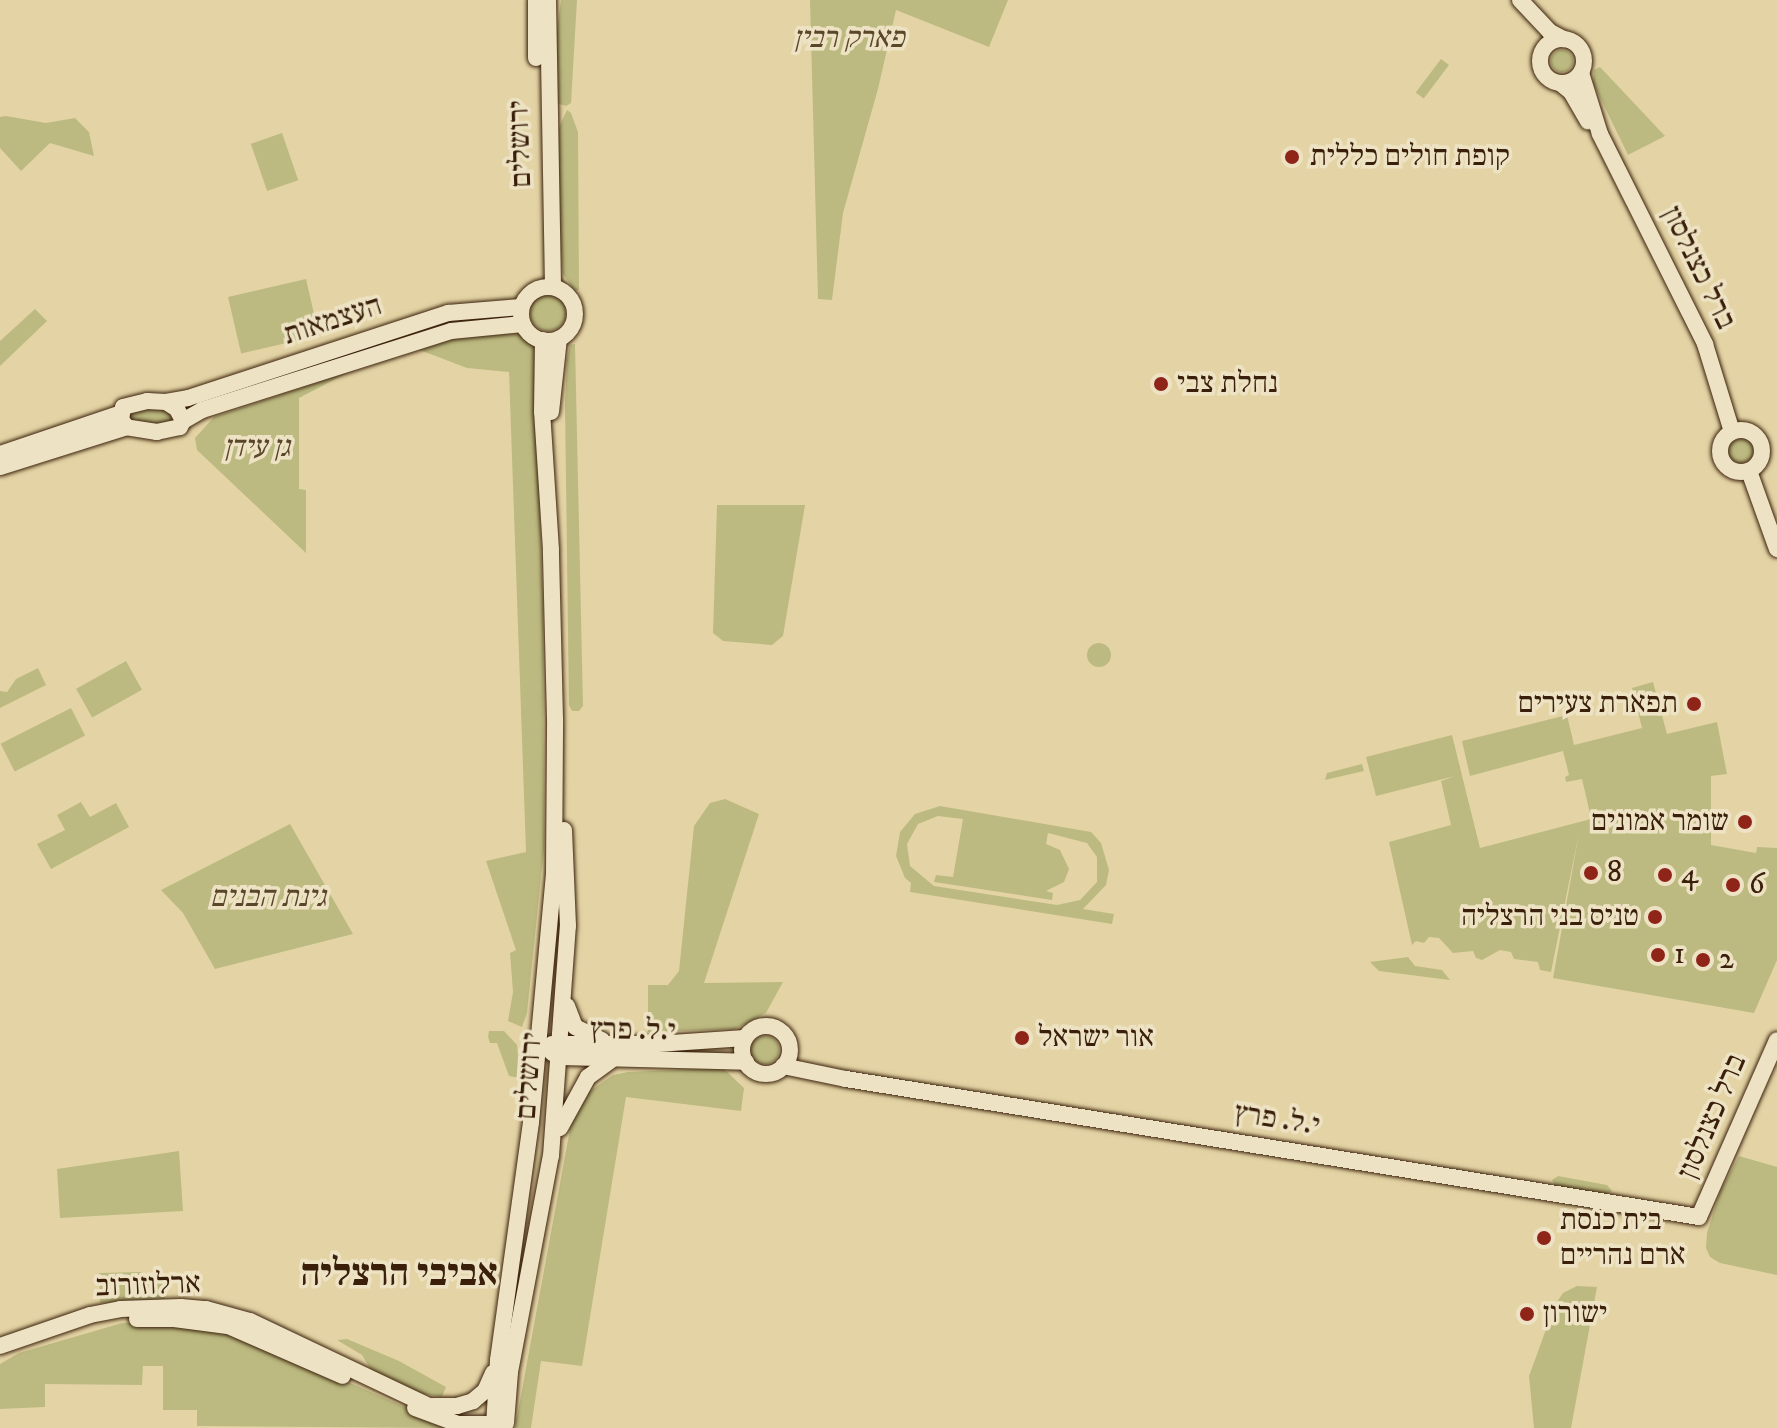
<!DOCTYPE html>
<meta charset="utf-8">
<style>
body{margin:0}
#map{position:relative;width:1777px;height:1428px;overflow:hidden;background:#e4d4a5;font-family:"IM FELL DW Pica","Frank Ruhl Libre",serif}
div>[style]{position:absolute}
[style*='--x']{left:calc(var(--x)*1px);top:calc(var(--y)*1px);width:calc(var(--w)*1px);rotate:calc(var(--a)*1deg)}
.green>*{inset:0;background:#bcba81;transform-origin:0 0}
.round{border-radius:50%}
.roads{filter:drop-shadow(0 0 2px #3a200a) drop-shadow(0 0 2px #3a200a)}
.secondary>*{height:16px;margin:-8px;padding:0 8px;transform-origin:8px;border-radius:8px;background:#ede3c4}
.secondary>.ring{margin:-8px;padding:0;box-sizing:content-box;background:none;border:16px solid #ede3c4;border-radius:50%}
.dots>*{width:22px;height:22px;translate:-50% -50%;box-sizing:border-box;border:4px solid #ede3c4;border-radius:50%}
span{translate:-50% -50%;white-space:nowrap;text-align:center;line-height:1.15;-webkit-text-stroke:7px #ede3c4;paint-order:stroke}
.park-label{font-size:30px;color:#5a4628;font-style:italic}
.street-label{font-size:30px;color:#3a200a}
.poi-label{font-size:30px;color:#3a200a}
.left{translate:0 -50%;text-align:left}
.right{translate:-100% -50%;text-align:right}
.district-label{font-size:38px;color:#3a200a;font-weight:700}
</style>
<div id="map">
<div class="green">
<div style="clip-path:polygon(561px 0,577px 0,571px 103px,566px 106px,556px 103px,556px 38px)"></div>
<div style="clip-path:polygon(810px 0,1008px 0,989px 47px,896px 10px,878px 89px,843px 213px,832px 300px,818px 299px)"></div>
<div class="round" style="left:1551px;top:50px;width:22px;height:22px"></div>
<div style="left:1441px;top:59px;width:10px;height:42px;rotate:37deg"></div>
<div style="clip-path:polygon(1600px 67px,1665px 136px,1628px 155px,1593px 83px,1594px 70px)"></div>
<div style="clip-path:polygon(567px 110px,571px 113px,578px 132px,579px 290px,575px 291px,563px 274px,561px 251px,557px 132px)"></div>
<div style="clip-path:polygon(6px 116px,46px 123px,75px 118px,89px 132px,94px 156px,50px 143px,21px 171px,0 148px,0 117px)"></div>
<div style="left:282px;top:133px;width:50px;height:33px;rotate:71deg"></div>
<div style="left:306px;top:279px;width:58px;height:80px;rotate:77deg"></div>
<div class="round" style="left:530px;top:295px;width:36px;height:36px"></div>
<div style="clip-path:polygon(35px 309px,47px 321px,0 366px,0 341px)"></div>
<div style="clip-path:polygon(510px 334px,525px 335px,535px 348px,543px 612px,544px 848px,527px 1013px,522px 1027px,508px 1021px,513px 992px,510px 953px,516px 950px,486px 861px,526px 852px,509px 372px,467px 368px,417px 349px,452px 339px)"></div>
<div style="clip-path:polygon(575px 344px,583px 706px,579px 711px,572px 711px,569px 705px,565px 404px,567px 360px,570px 345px)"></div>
<div style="clip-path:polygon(349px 372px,299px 398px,299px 489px,306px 490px,306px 553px,197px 450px,195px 438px,214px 417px)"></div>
<div style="clip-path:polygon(132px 409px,162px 409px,170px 412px,172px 421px,164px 425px,136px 423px,128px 418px)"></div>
<div class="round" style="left:1729px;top:439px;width:24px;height:24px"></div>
<div style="clip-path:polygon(717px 505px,805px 505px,783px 636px,772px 645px,723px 641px,713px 633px)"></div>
<div class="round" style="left:1087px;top:643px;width:24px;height:24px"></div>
<div style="left:126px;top:661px;width:33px;height:57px;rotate:61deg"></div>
<div style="clip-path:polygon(38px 668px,46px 685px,0 708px,0 691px,7px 692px,16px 679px)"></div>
<div style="clip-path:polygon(1653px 682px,1667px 734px,1717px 722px,1727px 774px,1711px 776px,1711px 845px,1756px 853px,1757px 847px,1777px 848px,1777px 960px,1754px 1013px,1553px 978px,1579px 833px,1551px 972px,1540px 970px,1538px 962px,1514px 959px,1511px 952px,1500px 950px,1482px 960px,1476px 958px,1473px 951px,1453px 953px,1439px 938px,1429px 937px,1424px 943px,1416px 941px,1412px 945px,1389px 842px,1451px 825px,1441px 781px,1455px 776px,1376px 796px,1366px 757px,1452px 735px,1480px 848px,1591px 819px,1592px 822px,1582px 779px,1566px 782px,1565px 777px,1569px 775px,1563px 751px,1470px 776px,1462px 741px,1567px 715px,1574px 745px,1642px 728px,1632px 688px)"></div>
<div style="left:71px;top:708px;width:31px;height:79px;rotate:63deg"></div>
<div style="clip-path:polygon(1362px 764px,1364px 771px,1325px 780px,1327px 773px)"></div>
<div style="clip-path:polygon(725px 799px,759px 814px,704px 983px,783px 982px,766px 1013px,735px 1029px,648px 1032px,648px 985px,668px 985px,679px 971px,694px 826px,710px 803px)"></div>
<div style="clip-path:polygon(81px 802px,90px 817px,116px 803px,129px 827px,51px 869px,37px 844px,65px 830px,57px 815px)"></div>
<div style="clip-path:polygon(evenodd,940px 806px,1091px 832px,1101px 843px,1109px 870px,1106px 885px,1083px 909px,1114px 914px,1112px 924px,910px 892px,911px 883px,905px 878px,896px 856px,900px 832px,915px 814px,940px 806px,938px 816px,963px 819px,953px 877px,936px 875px,934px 882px,1052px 900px,1053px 893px,1046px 891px,1064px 882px,1069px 869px,1060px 850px,1046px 844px,1048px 833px,1087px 843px,1097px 857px,1097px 882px,1080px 900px,1057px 905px,934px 886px,910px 866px,907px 844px,918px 824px,938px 816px)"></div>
<div style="clip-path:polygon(290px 824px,353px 934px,215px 969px,183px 913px,161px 890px)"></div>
<div style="clip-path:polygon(1408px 957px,1415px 966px,1442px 970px,1450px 980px,1379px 971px,1370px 962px)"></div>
<div style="clip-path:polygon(489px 1031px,504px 1031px,517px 1045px,520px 1078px,509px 1076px,497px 1043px,490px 1043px,488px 1037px)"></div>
<div class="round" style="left:751px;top:1036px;width:28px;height:28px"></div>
<div style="clip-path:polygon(723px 1068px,744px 1088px,741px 1111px,626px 1097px,582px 1366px,541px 1361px,531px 1428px,515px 1428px,571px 1124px,586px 1094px,613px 1075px,628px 1072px)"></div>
<div style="clip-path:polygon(179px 1151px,183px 1211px,60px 1218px,57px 1169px)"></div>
<div style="clip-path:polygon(1739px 1156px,1777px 1167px,1777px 1275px,1720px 1263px,1710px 1257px,1706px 1248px,1707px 1233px,1720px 1192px)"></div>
<div style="clip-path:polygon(1558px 1176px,1607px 1185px,1612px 1191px,1605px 1195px,1556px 1187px,1552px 1180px)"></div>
<div style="clip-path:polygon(140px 1272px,154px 1280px,164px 1279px,165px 1299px,100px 1303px,99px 1273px)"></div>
<div style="clip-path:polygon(1577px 1286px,1597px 1287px,1571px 1428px,1534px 1428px,1529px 1376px,1555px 1305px,1563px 1293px)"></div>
<div style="clip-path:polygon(174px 1321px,249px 1338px,452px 1428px,197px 1426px,197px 1410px,163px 1410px,163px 1366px,143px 1366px,142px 1385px,45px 1384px,45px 1407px,0 1409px,0 1364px,19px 1353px,122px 1323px)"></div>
<div style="clip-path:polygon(347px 1339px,399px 1361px,446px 1387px,442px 1397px,418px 1393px,371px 1370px,362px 1355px,337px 1340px)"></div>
</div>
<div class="roads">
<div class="secondary">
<div style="--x:536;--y:0;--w:58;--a:90"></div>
<div style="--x:548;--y:0;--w:287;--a:89"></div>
<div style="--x:1520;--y:0;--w:44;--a:46.8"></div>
<div style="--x:1550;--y:32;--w:16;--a:27"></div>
<div class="ring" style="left:1540px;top:39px;width:28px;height:28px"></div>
<div style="--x:1581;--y:73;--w:64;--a:72.7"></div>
<div style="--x:1600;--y:134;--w:235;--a:63.4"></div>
<div style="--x:1705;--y:344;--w:92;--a:72.9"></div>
<div style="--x:1560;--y:83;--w:14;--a:39"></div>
<div style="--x:1571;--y:92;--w:34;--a:60"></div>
<div class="ring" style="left:521px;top:287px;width:38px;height:38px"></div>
<div style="--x:147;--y:401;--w:19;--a:3"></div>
<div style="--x:166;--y:402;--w:13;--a:32"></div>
<div style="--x:177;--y:409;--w:13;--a:63"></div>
<div style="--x:183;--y:421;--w:7;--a:117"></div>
<div style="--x:180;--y:427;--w:24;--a:168"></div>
<div style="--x:157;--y:432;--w:30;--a:-171"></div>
<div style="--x:127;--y:427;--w:9;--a:-131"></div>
<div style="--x:121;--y:420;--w:13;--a:-81"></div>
<div style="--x:123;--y:407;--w:25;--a:-14"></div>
<div style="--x:166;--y:402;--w:22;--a:-10"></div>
<div style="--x:188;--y:398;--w:274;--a:-18.1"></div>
<div style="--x:448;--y:313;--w:73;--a:-4.7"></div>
<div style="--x:551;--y:412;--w:74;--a:-83.8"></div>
<div style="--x:183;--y:421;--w:22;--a:-30"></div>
<div style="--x:202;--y:410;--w:261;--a:-17.6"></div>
<div style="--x:451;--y:331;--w:72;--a:-5.6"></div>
<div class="ring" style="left:1720px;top:430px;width:26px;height:26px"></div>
<div style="--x:0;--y:454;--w:128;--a:-18.7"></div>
<div style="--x:0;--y:467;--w:133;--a:-17.5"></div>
<div style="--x:1749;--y:471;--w:83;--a:70.3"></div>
<div style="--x:567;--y:1006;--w:22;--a:69"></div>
<div style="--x:575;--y:1027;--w:30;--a:26"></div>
<div class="ring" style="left:742px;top:1026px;width:32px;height:32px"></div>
<div style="--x:552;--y:1044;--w:105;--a:0"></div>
<div style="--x:657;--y:1044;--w:88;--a:-3.9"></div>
<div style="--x:552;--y:1053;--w:10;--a:24"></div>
<div style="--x:561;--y:1057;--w:185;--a:1.5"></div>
<div style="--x:783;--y:1066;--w:64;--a:11.7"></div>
<div style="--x:846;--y:1079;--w:864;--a:9.19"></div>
<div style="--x:1699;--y:1217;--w:193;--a:-66.2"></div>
<div style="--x:560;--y:1128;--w:58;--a:-61.2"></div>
<div style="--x:588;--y:1077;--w:31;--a:-36"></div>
<div style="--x:137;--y:1319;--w:37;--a:0"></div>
<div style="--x:174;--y:1319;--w:54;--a:7.4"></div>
<div style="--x:228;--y:1326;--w:125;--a:23.5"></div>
<div style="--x:0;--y:1346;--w:95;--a:-19"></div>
<div style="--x:90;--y:1315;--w:31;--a:-11"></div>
<div style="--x:120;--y:1309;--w:61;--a:-1.9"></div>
<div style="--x:181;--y:1307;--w:25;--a:5"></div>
<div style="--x:206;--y:1309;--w:46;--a:15.3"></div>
<div style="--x:250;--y:1321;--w:198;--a:25.4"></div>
<div style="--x:429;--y:1406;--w:28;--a:0"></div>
<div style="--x:457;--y:1406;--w:17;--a:-17"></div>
<div style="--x:473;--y:1401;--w:16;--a:-40"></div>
<div style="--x:485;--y:1391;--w:20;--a:-66"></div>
<div style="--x:415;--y:1408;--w:46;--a:20.4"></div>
<div style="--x:458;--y:1424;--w:47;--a:0"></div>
<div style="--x:506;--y:1423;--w:51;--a:-85.5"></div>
<div style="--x:510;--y:1372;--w:220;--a:-79.3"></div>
<div style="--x:551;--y:1156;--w:231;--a:-85.8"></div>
<div style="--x:568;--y:926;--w:96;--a:-92.4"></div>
<div style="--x:494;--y:1426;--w:66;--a:-86.5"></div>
<div style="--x:498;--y:1360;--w:240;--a:-82.1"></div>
<div style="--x:531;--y:1122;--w:248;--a:-84.7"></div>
<div style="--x:554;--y:875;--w:156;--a:-89.6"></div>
<div style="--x:555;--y:719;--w:169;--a:-91.4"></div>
<div style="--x:551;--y:550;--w:138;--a:-93.7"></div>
<div style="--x:542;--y:412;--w:72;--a:-89.2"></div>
</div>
</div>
<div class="dots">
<div style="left:1292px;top:157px;background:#8f2418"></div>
<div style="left:1161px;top:384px;background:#8f2418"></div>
<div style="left:1694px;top:704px;background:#8f2418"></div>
<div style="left:1745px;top:822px;background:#8f2418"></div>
<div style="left:1591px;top:873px;background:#8f2418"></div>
<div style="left:1665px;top:875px;background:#8f2418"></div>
<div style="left:1733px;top:885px;background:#8f2418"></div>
<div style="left:1655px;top:917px;background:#8f2418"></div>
<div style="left:1658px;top:955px;background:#8f2418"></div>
<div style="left:1703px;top:960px;background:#8f2418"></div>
<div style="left:1022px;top:1038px;background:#8f2418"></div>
<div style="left:1544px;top:1238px;background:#8f2418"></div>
<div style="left:1527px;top:1314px;background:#8f2418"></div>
</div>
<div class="park-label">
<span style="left:849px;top:39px">פארק רבין</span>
<span style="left:257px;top:448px">גן עידן</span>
<span style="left:268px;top:898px">גינת הבנים</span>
</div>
<div class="street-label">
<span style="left:521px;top:144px;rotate:-92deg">ירושלים</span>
<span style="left:1698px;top:268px;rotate:64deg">ברל כצנלסון</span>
<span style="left:333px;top:321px;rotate:-18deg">העצמאות</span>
<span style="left:633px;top:1031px;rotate:1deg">י.ל. פרץ</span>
<span style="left:530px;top:1076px;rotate:-86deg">ירושלים</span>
<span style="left:1713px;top:1117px;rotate:-67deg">ברל כצנלסון</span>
<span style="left:1277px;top:1120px;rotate:9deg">י.ל. פרץ</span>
<span style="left:148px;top:1286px;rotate:-2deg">ארלוזורוב</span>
</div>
<div class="poi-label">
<span class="left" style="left:1310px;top:157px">קופת חולים כללית</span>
<span class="left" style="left:1177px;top:384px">נחלת צבי</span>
<span class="right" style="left:1678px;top:704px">תפארת צעירים</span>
<span class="right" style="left:1729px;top:822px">שומר אמונים</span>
<span class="left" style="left:1607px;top:873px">8</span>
<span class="left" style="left:1681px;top:875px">4</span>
<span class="left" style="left:1749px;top:885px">6</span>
<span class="right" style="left:1639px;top:917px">טניס בני הרצליה</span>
<span class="left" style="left:1674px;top:955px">1</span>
<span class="left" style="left:1719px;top:960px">2</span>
<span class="left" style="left:1038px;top:1038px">אור ישראל</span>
<span class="left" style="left:1560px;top:1238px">בית כנסת<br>ארם נהריים</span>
<span class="left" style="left:1543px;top:1314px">ישורון</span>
</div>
<div class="district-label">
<span style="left:399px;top:1275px">אביבי הרצליה</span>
</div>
</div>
